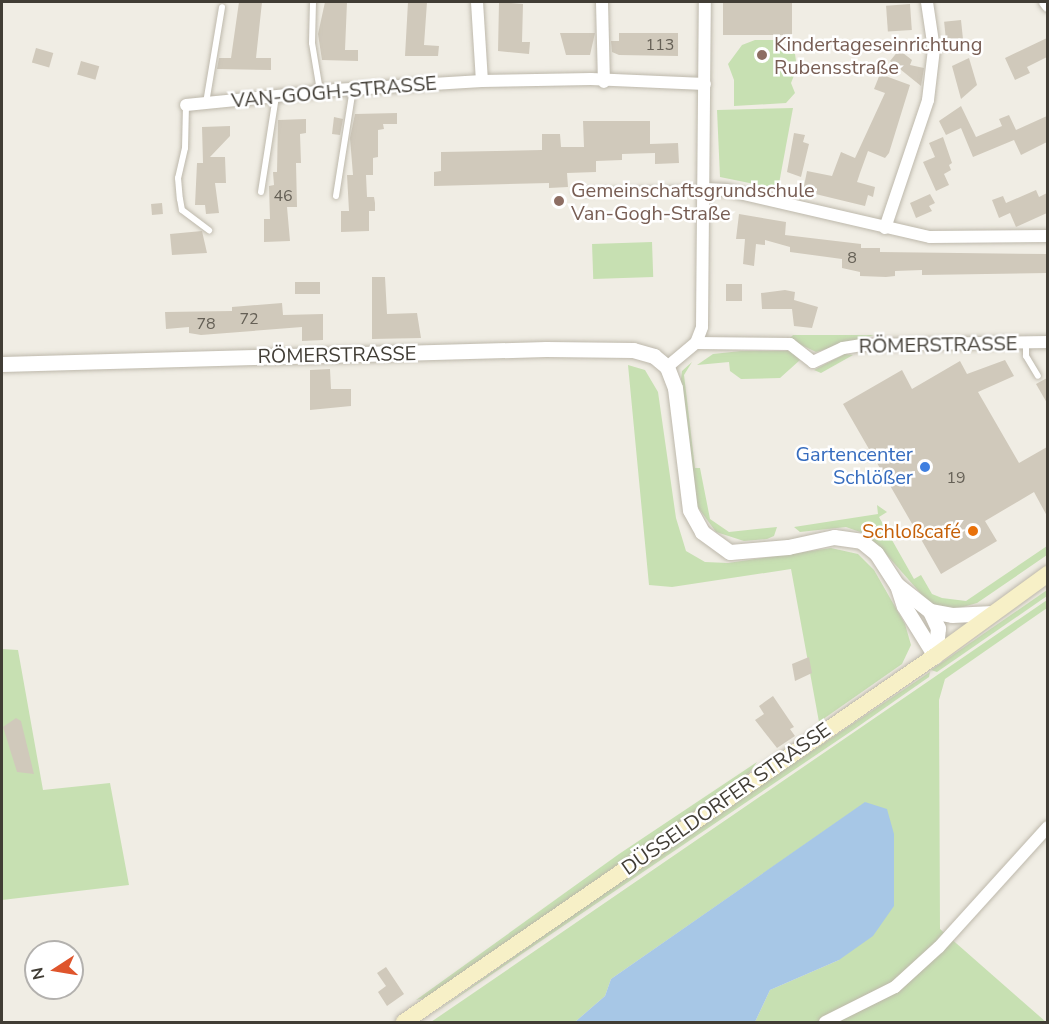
<!DOCTYPE html>
<meta charset="utf-8">
<style>
body{margin:0}
#map{position:relative;width:1049px;height:1024px;overflow:hidden;background:#f0ede4;font-family:"Nunito Sans",sans-serif}
div>[style]{position:absolute}
[style*='--x']{left:calc(var(--x)*1px);top:calc(var(--y)*1px);width:calc(var(--w)*1px);rotate:calc(var(--a)*1deg)}
.green>*{inset:0;background:#c7e0b2;transform-origin:0 0}
.water>*{inset:0;background:#a7c7e6}
.building>*{inset:0;background:#d0c9bb;transform-origin:0 0}
.roads{filter:drop-shadow(0 0 2px #bdb8ab) drop-shadow(0 0 2px #bdb8ab)}
.service>*{height:6px;margin:-3px;padding:0 3px;transform-origin:3px;border-radius:3px;background:#fff}
.minor>*{height:12px;margin:-6px;padding:0 6px;transform-origin:6px;border-radius:6px;background:#fff}
.tertiary>*{height:15px;margin:-7.5px;padding:0 7.5px;transform-origin:7.5px;border-radius:7.5px;background:#fff}
.secondary>*{height:16px;margin:-8px;padding:0 8px;transform-origin:8px;border-radius:8px;background:#f7f0c7}
.dots>*{width:16px;height:16px;translate:-50% -50%;box-sizing:border-box;border:3px solid #fff;border-radius:50%}
span{translate:-50% -50%;white-space:nowrap;text-align:center;line-height:1.15;-webkit-text-stroke:5px #fff;paint-order:stroke}
.number-label{font-size:16px;color:#656056}
.number-label span{-webkit-text-stroke-width:0}
.education-label{font-size:20px;color:#785e54}
.left{translate:0 -50%;text-align:left}
.street-label{font-size:20px;color:#413d35}
.shop-label{font-size:20px;color:#366cbe}
.right{translate:-100% -50%;text-align:right}
.food-label{font-size:20px;color:#c56008}
.frame{position:absolute;inset:0;border:3px solid #413d35;pointer-events:none}
.north{position:absolute;left:24px;top:940px;width:60px;height:60px;box-sizing:border-box;background:#fff;border:2px solid #b3b1ae;border-radius:50%;rotate:258deg;font-size:16px;font-weight:700;line-height:24px;text-align:center;color:#413d35}
.north::after{content:'';display:block;margin:auto;width:21px;height:27px;background:#df552c;clip-path:polygon(50% 0,100% 100%,50% 72%,0 100%)}
</style>
<div id="map">
<div class="green">
<div style="clip-path:polygon(755px 40px,775px 40px,795px 54px,797px 68px,791px 83px,795px 93px,786px 103px,734px 106px,734px 80px,728px 64px,742px 45px)"></div>
<div style="clip-path:polygon(793px 108px,778px 189px,720px 177px,717px 110px)"></div>
<div style="left:652px;top:242px;width:35px;height:60px;rotate:88deg"></div>
<div style="clip-path:polygon(793px 335px,874px 335px,816px 352px,789px 339px)"></div>
<div style="clip-path:polygon(741px 351px,790px 351px,800px 360px,780px 378px,741px 379px,730px 371px,729px 362px,697px 365px,713px 354px)"></div>
<div style="clip-path:polygon(845px 354px,853px 355px,821px 373px,814px 370px)"></div>
<div style="clip-path:polygon(692px 362px,684px 375px,695px 468px,700px 468px,710px 519px,729px 532px,777px 527px,774px 536px,767px 539px,744px 541px,716px 532px,697px 506px,680px 386px,682px 371px)"></div>
<div style="clip-path:polygon(628px 365px,645px 370px,658px 392px,676px 518px,686px 551px,705px 562px,728px 563px,831px 548px,858px 554px,874px 570px,905px 624px,911px 645px,902px 664px,819px 722px,791px 569px,672px 587px,649px 585px)"></div>
<div style="clip-path:polygon(877px 505px,887px 512px,879px 517px,914px 579px,921px 575px,932px 594px,942px 598px,966px 601px,1047px 546px,1047px 555px,977px 603px,952px 610px,930px 604px,879px 546px,860px 532px,846px 527px,800px 532px,794px 527px,878px 514px)"></div>
<div style="clip-path:polygon(1047px 590px,1047px 596px,1034px 605px,937px 672px,931px 670px)"></div>
<div style="clip-path:polygon(1047px 600px,1047px 608px,945px 679px,939px 700px,940px 929px,1046px 1022px,755px 1022px,770px 990px,839px 960px,866px 802px,611px 979px,605px 996px,575px 1022px,431px 1022px)"></div>
<div style="clip-path:polygon(2px 649px,18px 650px,43px 790px,110px 783px,129px 885px,2px 900px)"></div>
<div style="clip-path:polygon(930px 672px,929px 677px,856px 728px,430px 1016px,650px 860px)"></div>
<div style="clip-path:polygon(757px 762px,749px 773px,593px 882px,425px 998px,416px 1000px,619px 854px)"></div>
</div>
<div class="water">
<div style="clip-path:polygon(865px 802px,887px 809px,894px 834px,894px 906px,873px 936px,839px 960px,770px 990px,755px 1022px,575px 1022px,605px 996px,611px 979px)"></div>
</div>
<div class="building">
<div style="clip-path:polygon(239px 2px,262px 2px,256px 58px,271px 58px,271px 70px,217px 69px,219px 58px,231px 58px)"></div>
<div style="clip-path:polygon(325px 2px,347px 2px,345px 50px,358px 50px,358px 61px,322px 60px,318px 34px)"></div>
<div style="clip-path:polygon(408px 2px,427px 2px,424px 45px,439px 46px,438px 56px,405px 56px)"></div>
<div style="clip-path:polygon(499px 2px,523px 4px,522px 42px,530px 42px,529px 54px,498px 51px)"></div>
<div style="left:723px;top:2px;width:69px;height:33px"></div>
<div style="left:910px;top:4px;width:26px;height:24px;rotate:86deg"></div>
<div style="left:961px;top:20px;width:20px;height:17px;rotate:84deg"></div>
<div style="clip-path:polygon(560px 33px,595px 33px,590px 55px,566px 55px)"></div>
<div style="clip-path:polygon(619px 33px,678px 33px,678px 56px,619px 55px,612px 52px,611px 41px,619px 41px)"></div>
<div style="clip-path:polygon(1047px 38px,1047px 57px,1027px 67px,1030px 73px,1015px 80px,1005px 58px)"></div>
<div style="left:36px;top:48px;width:18px;height:15px;rotate:16deg"></div>
<div style="clip-path:polygon(899px 50px,912px 60px,910px 65px,924px 68px,921px 86px,890px 61px)"></div>
<div style="clip-path:polygon(969px 58px,977px 85px,961px 99px,952px 66px)"></div>
<div style="left:81px;top:61px;width:19px;height:14px;rotate:16deg"></div>
<div style="clip-path:polygon(880px 74px,910px 85px,889px 153px,885px 158px,868px 151px,860px 173px,857px 182px,875px 187px,873px 197px,868px 195px,865px 206px,803px 191px,807px 171px,832px 176px,841px 152px,855px 158px,885px 93px,874px 89px)"></div>
<div style="clip-path:polygon(961px 106px,976px 137px,1002px 126px,999px 119px,1009px 115px,1016px 130px,1047px 116px,1047px 142px,1021px 155px,1014px 140px,973px 157px,961px 128px,946px 135px,939px 121px)"></div>
<div style="clip-path:polygon(397px 113px,397px 124px,383px 124px,384px 129px,378px 130px,378px 157px,373px 158px,373px 175px,366px 175px,367px 197px,374px 197px,375px 203px,375px 211px,369px 211px,369px 231px,341px 232px,341px 211px,349px 211px,347px 175px,353px 175px,350px 138px,355px 114px)"></div>
<div style="clip-path:polygon(334px 117px,343px 119px,340px 135px,332px 134px)"></div>
<div style="clip-path:polygon(306px 119px,306px 133px,300px 134px,301px 163px,296px 163px,297px 207px,287px 207px,290px 241px,264px 242px,264px 219px,270px 219px,269px 186px,274px 185px,273px 172px,277px 172px,278px 120px)"></div>
<div style="clip-path:polygon(583px 121px,650px 121px,650px 144px,678px 143px,679px 163px,655px 164px,655px 153px,622px 154px,622px 160px,596px 161px,596px 172px,567px 173px,568px 187px,549px 188px,549px 183px,434px 186px,434px 172px,441px 171px,441px 152px,542px 150px,542px 134px,560px 134px,561px 147px,584px 147px)"></div>
<div style="clip-path:polygon(230px 126px,230px 136px,210px 157px,225px 157px,226px 183px,215px 183px,219px 213px,206px 214px,205px 205px,195px 205px,197px 163px,203px 163px,202px 127px)"></div>
<div style="clip-path:polygon(794px 133px,805px 135px,803px 142px,809px 144px,801px 177px,787px 172px)"></div>
<div style="clip-path:polygon(943px 137px,952px 163px,949px 165px,951px 170px,944px 174px,949px 185px,936px 191px,923px 162px,935px 157px,929px 143px)"></div>
<div style="clip-path:polygon(1036px 190px,1039px 197px,1047px 193px,1047px 213px,1016px 227px,1010px 213px,999px 218px,992px 200px,1003px 196px,1006px 203px)"></div>
<div style="clip-path:polygon(930px 194px,935px 203px,929px 206px,932px 211px,916px 218px,910px 203px)"></div>
<div style="left:162px;top:203px;width:11px;height:11px;rotate:85deg"></div>
<div style="clip-path:polygon(739px 214px,786px 222px,785px 235px,861px 244px,861px 248px,880px 248px,880px 252px,1047px 254px,1047px 273px,922px 275px,922px 270px,895px 271px,895px 276px,886px 277px,860px 276px,860px 272px,842px 268px,842px 259px,790px 252px,790px 247px,765px 240px,765px 245px,756px 244px,754px 266px,743px 264px,745px 239px,736px 239px)"></div>
<div style="clip-path:polygon(202px 231px,207px 253px,172px 255px,170px 234px)"></div>
<div style="clip-path:polygon(372px 277px,385px 277px,387px 314px,417px 313px,421px 338px,372px 339px)"></div>
<div style="left:320px;top:282px;width:12px;height:25px;rotate:90deg"></div>
<div style="left:726px;top:284px;width:16px;height:17px"></div>
<div style="clip-path:polygon(785px 290px,795px 292px,794px 300px,818px 307px,812px 328px,794px 326px,792px 309px,762px 309px,761px 293px)"></div>
<div style="clip-path:polygon(282px 303px,283px 315px,323px 314px,323px 340px,302px 341px,302px 327px,201px 335px,189px 333px,189px 327px,166px 329px,165px 312px,232px 311px,232px 307px)"></div>
<div style="clip-path:polygon(1005px 360px,1014px 376px,978px 392px,1019px 463px,1047px 447px,1047px 516px,1034px 492px,985px 521px,997px 541px,941px 574px,843px 404px,902px 370px,912px 389px,960px 361px,967px 374px)"></div>
<div style="clip-path:polygon(330px 369px,331px 389px,351px 389px,351px 406px,310px 410px,310px 370px)"></div>
<div style="clip-path:polygon(1047px 378px,1047px 403px,1036px 384px)"></div>
<div style="clip-path:polygon(809px 657px,812px 673px,795px 681px,792px 664px)"></div>
<div style="clip-path:polygon(773px 696px,794px 727px,790px 729px,795px 736px,777px 748px,755px 720px,764px 714px,759px 706px)"></div>
<div style="clip-path:polygon(16px 718px,21px 721px,34px 774px,17px 772px,3px 727px)"></div>
<div style="clip-path:polygon(386px 967px,404px 994px,387px 1006px,378px 992px,386px 986px,377px 973px)"></div>
</div>
<div class="roads">
<div class="service">
<div style="--x:313;--y:2;--w:41;--a:91.4"></div>
<div style="--x:312;--y:43;--w:49;--a:80.5"></div>
<div style="--x:206;--y:103;--w:97;--a:-80.5"></div>
<div style="--x:186;--y:105;--w:43;--a:91.3"></div>
<div style="--x:185;--y:148;--w:31;--a:103"></div>
<div style="--x:178;--y:178;--w:21;--a:85"></div>
<div style="--x:180;--y:199;--w:11;--a:80"></div>
<div style="--x:182;--y:210;--w:34;--a:37"></div>
<div style="--x:261;--y:192;--w:97;--a:-81.1"></div>
<div style="--x:576;--y:192;--w:129;--a:-1.3"></div>
<div style="--x:336;--y:196;--w:108;--a:-81"></div>
<div style="--x:1026;--y:342;--w:14;--a:90"></div>
<div style="--x:1026;--y:356;--w:23;--a:59"></div>
</div>
<div class="minor">
<div style="--x:477;--y:2;--w:79;--a:86.4"></div>
<div style="--x:602;--y:2;--w:80;--a:88.6"></div>
<div style="--x:1045;--y:2;--w:5;--a:53"></div>
<div style="--x:186;--y:105;--w:150;--a:-5.7"></div>
<div style="--x:335;--y:90;--w:147;--a:-3.5"></div>
<div style="--x:482;--y:81;--w:109;--a:-1.1"></div>
<div style="--x:591;--y:79;--w:114;--a:2.5"></div>
<div style="--x:705;--y:189;--w:21;--a:3"></div>
<div style="--x:726;--y:190;--w:209;--a:13"></div>
<div style="--x:930;--y:237;--w:118;--a:-0.5"></div>
<div style="--x:885;--y:228;--w:135;--a:-71.4"></div>
<div style="--x:928;--y:100;--w:51;--a:-83.3"></div>
<div style="--x:934;--y:49;--w:48;--a:-98.5"></div>
<div style="--x:696;--y:343;--w:17;--a:-69"></div>
<div style="--x:702;--y:327;--w:325;--a:-89.5"></div>
<div style="--x:667;--y:367;--w:38;--a:-40"></div>
<div style="--x:696;--y:343;--w:94;--a:0.6"></div>
<div style="--x:790;--y:344;--w:29;--a:38"></div>
<div style="--x:813;--y:362;--w:33;--a:-25"></div>
<div style="--x:843;--y:348;--w:19;--a:-9"></div>
<div style="--x:862;--y:345;--w:186;--a:-0.9"></div>
<div style="--x:825;--y:1022;--w:78;--a:-26.6"></div>
<div style="--x:895;--y:987;--w:59;--a:-42.3"></div>
<div style="--x:939;--y:947;--w:162;--a:-47.8"></div>
</div>
<div class="tertiary">
<div style="--x:2;--y:364;--w:544;--a:-1.58"></div>
<div style="--x:546;--y:349;--w:87;--a:0.7"></div>
<div style="--x:633;--y:350;--w:22;--a:16"></div>
<div style="--x:654;--y:356;--w:17;--a:40"></div>
<div style="--x:667;--y:367;--w:22;--a:69"></div>
<div style="--x:675;--y:388;--w:123;--a:83"></div>
<div style="--x:690;--y:510;--w:25;--a:61"></div>
<div style="--x:702;--y:532;--w:34;--a:36"></div>
<div style="--x:730;--y:552;--w:58;--a:-4.9"></div>
<div style="--x:788;--y:547;--w:47;--a:-12.3"></div>
<div style="--x:834;--y:537;--w:27;--a:8"></div>
<div style="--x:861;--y:541;--w:19;--a:39"></div>
<div style="--x:876;--y:553;--w:38;--a:57"></div>
<div style="--x:897;--y:585;--w:22;--a:72"></div>
<div style="--x:904;--y:606;--w:59;--a:58.2"></div>
<div style="--x:897;--y:585;--w:42;--a:38.2"></div>
<div style="--x:930;--y:611;--w:19;--a:65"></div>
<div style="--x:938;--y:628;--w:28;--a:96"></div>
<div style="--x:930;--y:611;--w:22;--a:10"></div>
<div style="--x:952;--y:615;--w:41;--a:-2.8"></div>
</div>
<div class="secondary">
<div style="--x:404;--y:1022;--w:645;--a:-34.58"></div>
<div style="--x:935;--y:656;--w:140;--a:-36"></div>
</div>
</div>
<div class="dots">
<div style="left:762px;top:55px;background:#8d6e63"></div>
<div style="left:559px;top:201px;background:#8d6e63"></div>
<div style="left:925px;top:467px;background:#3f7fe0"></div>
<div style="left:973px;top:531px;background:#e8710a"></div>
</div>
<div class="number-label">
<span style="left:660px;top:45px">113</span>
<span style="left:283px;top:196px">46</span>
<span style="left:852px;top:258px">8</span>
<span style="left:249px;top:319px">72</span>
<span style="left:206px;top:324px">78</span>
<span style="left:956px;top:478px">19</span>
</div>
<div class="education-label">
<span class="left" style="left:774px;top:56px">Kindertageseinrichtung<br>Rubensstraße</span>
<span class="left" style="left:571px;top:202px">Gemeinschaftsgrundschule<br>Van-Gogh-Straße</span>
</div>
<div class="street-label">
<span style="left:334px;top:92px;rotate:-5deg">VAN-GOGH-STRASSE</span>
<span style="left:938px;top:345px;rotate:-1deg">RÖMERSTRASSE</span>
<span style="left:337px;top:355px;rotate:-1deg">RÖMERSTRASSE</span>
<span style="left:726px;top:799px;rotate:-35deg">DÜSSELDORFER STRASSE</span>
</div>
<div class="shop-label">
<span class="right" style="left:913px;top:466px">Gartencenter<br>Schlößer</span>
</div>
<div class="food-label">
<span class="right" style="left:961px;top:531px">Schloßcafé</span>
</div>
<div class="frame"></div>
<div class="north">N</div>
</div>
